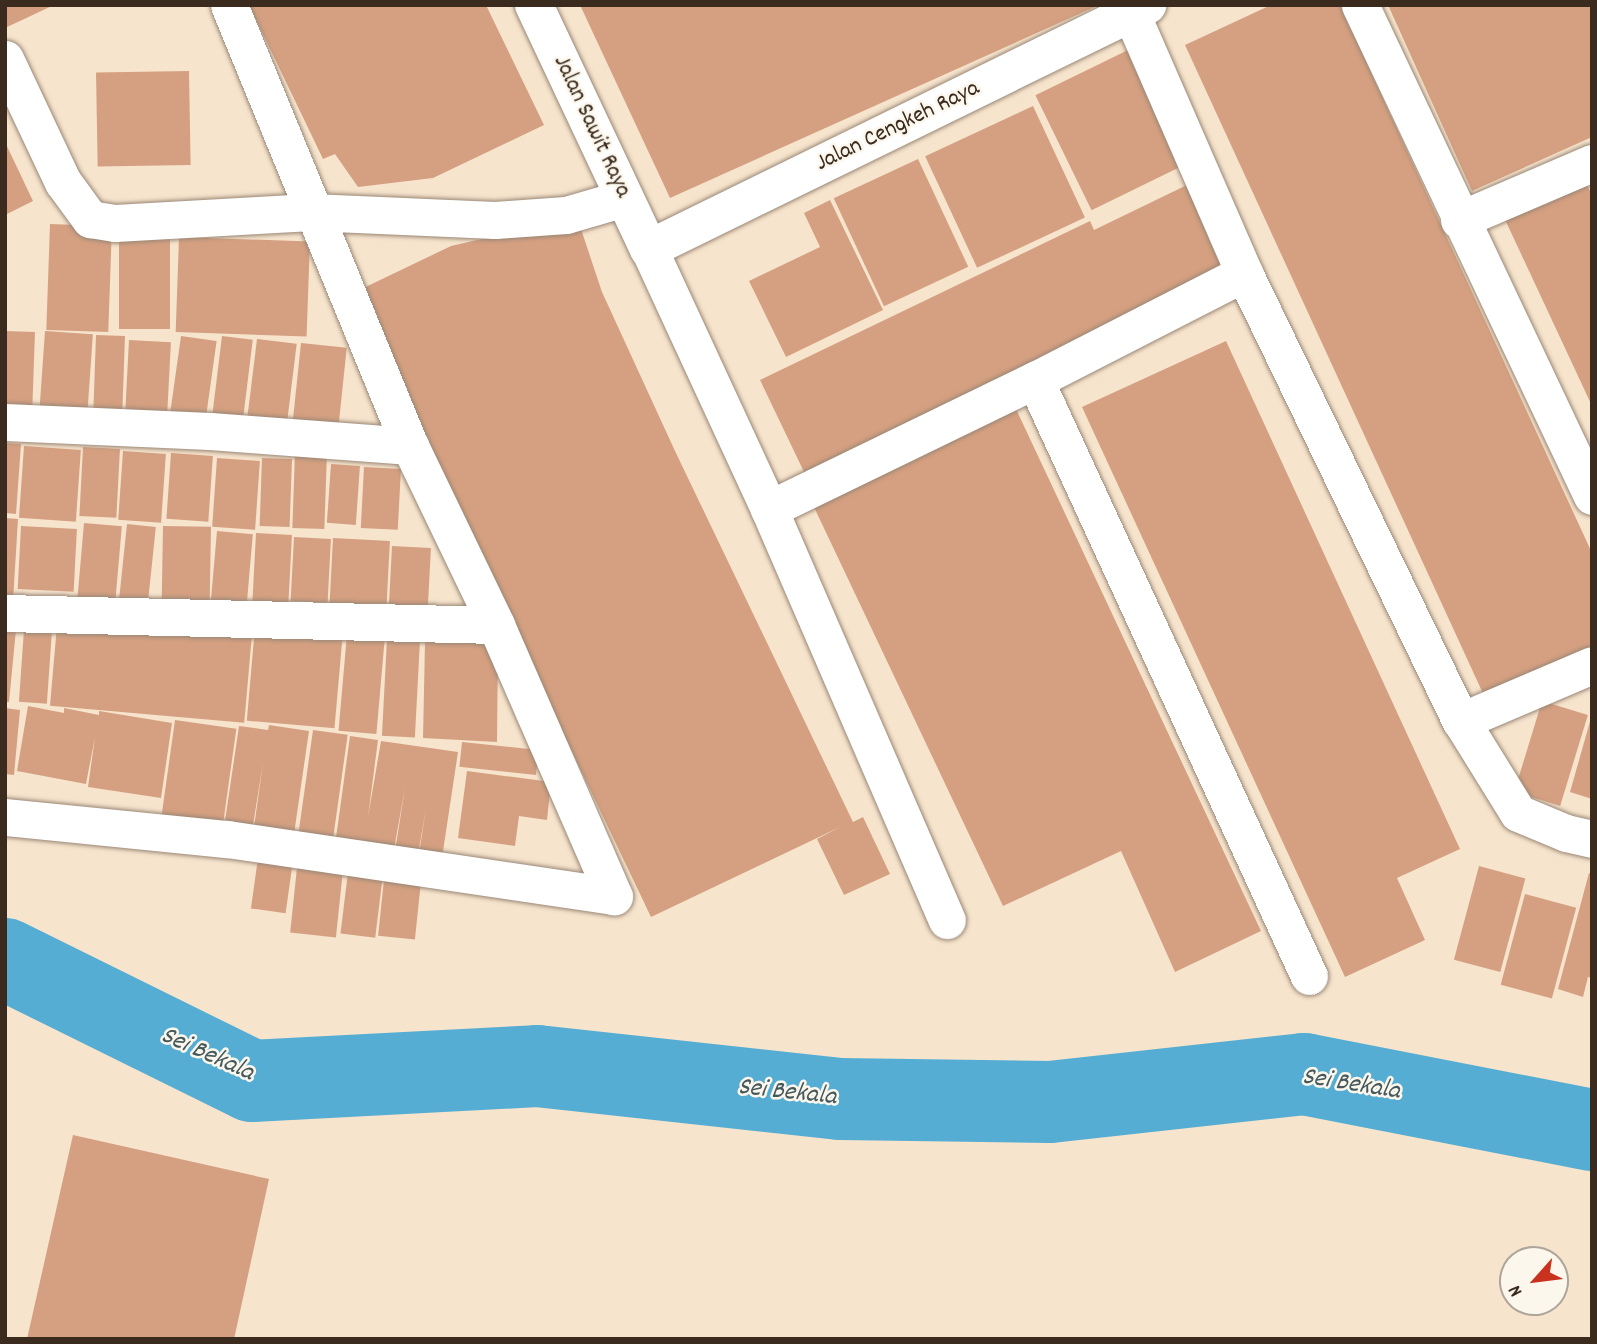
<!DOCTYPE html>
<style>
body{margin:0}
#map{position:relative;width:1597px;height:1344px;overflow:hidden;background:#f7e4cd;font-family:Dekko,sans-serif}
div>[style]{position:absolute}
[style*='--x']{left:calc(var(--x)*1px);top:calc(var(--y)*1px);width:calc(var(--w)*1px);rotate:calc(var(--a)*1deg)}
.river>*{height:82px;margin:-41px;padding:0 41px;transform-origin:41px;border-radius:41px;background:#56add3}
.building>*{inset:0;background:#d5a081;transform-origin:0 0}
.roads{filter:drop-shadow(0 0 2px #998776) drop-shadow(0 0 2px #998776)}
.street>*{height:37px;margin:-18.5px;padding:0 18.5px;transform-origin:18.5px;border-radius:18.5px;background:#fff}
.secondary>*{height:38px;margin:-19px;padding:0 19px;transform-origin:19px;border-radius:19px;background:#fff}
span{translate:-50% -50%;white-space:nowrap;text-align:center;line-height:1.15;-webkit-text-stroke:5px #fbf7ec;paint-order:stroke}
.street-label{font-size:24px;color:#3b2a1e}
.water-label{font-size:26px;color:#44585d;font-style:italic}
.frame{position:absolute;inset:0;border:7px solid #3b2a1e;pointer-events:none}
.north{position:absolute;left:1499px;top:1246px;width:70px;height:70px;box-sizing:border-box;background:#fbf7ec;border:2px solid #aea59a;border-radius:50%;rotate:242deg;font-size:19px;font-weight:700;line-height:28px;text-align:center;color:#3b2a1e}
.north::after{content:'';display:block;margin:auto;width:24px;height:32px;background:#c8321e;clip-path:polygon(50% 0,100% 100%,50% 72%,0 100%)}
</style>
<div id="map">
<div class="river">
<div style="--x:5;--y:959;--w:275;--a:26.3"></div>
<div style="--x:252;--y:1081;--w:285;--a:-3"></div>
<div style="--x:537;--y:1066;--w:305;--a:6.2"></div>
<div style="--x:840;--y:1099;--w:210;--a:0.8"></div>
<div style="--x:1050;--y:1102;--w:256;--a:-6.3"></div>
<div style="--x:1304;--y:1074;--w:293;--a:11"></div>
</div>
<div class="building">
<div style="clip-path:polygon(5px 5px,54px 5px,5px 28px)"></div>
<div style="clip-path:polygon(249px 5px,486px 5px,544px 125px,433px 178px,358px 187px,335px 154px,323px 159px)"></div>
<div style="clip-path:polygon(580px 5px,1099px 5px,670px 198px)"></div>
<div style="clip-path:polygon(1271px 5px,1340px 5px,1592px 553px,1592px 652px,1486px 700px,1185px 45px)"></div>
<div style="clip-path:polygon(1388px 5px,1592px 5px,1592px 137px,1472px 191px)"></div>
<div style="left:1128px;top:50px;width:128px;height:103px;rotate:64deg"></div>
<div style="left:189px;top:71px;width:94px;height:93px;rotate:89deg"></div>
<div style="left:1033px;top:106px;width:123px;height:119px;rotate:65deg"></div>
<div style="clip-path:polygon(5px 142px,33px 201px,5px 215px)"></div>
<div style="left:918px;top:159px;width:119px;height:93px;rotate:65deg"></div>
<div style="clip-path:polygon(1582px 174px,1592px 195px,1592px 406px,1501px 211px)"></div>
<div style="clip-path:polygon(1189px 184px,1230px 269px,805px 474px,760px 380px,1090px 221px,1094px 230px)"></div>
<div style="clip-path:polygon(830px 200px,883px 310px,786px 357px,749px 281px,820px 247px,804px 213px)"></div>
<div style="clip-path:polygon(577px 217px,602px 292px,675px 451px,853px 822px,863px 817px,890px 874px,844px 895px,817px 839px,840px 827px,651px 917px,353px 293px,451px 246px)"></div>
<div style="left:50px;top:224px;width:62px;height:106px;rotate:2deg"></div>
<div style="left:119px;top:233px;width:51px;height:96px"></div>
<div style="left:179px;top:237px;width:131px;height:95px;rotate:2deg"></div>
<div style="left:5px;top:331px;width:30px;height:76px;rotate:2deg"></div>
<div style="left:45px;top:331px;width:48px;height:83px;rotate:4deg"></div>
<div style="left:96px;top:335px;width:29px;height:81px;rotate:2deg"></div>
<div style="left:181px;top:336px;width:36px;height:81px;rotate:8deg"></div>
<div style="left:222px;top:336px;width:31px;height:83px;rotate:7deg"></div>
<div style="left:257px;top:339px;width:40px;height:84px;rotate:7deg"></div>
<div style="left:129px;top:340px;width:42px;height:80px;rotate:3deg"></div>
<div style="clip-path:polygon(1226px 341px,1460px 849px,1397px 878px,1425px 940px,1345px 977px,1082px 407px)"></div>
<div style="left:301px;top:343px;width:46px;height:82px;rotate:6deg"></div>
<div style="clip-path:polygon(1016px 409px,1261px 931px,1175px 972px,1121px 851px,1003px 906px,813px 505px)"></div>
<div style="clip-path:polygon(5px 443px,21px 444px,16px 514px,5px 513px)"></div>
<div style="left:24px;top:446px;width:57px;height:72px;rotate:4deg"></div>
<div style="left:83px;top:447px;width:37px;height:69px;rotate:3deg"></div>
<div style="left:123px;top:451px;width:43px;height:69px;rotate:4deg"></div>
<div style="left:295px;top:452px;width:32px;height:76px;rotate:2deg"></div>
<div style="left:171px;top:453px;width:42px;height:66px;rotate:4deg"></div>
<div style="left:217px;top:458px;width:43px;height:69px;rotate:4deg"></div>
<div style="left:262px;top:458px;width:30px;height:68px;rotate:2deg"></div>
<div style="left:331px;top:464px;width:29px;height:59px;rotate:4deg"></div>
<div style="left:364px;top:467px;width:37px;height:61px;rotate:3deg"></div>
<div style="clip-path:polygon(5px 518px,18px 519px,13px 601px,5px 601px)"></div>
<div style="left:84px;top:523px;width:38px;height:79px;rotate:5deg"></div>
<div style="left:127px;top:524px;width:29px;height:82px;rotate:6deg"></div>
<div style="left:21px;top:526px;width:56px;height:63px;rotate:3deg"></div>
<div style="left:163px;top:526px;width:48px;height:78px;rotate:1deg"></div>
<div style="left:217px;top:531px;width:36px;height:78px;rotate:5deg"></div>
<div style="left:256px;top:533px;width:36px;height:84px;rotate:3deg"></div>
<div style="left:294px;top:537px;width:37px;height:64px;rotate:3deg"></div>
<div style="left:333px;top:538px;width:57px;height:74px;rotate:3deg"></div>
<div style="left:392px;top:546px;width:39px;height:67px;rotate:3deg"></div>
<div style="left:58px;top:614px;width:195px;height:92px;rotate:5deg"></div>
<div style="left:25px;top:615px;width:28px;height:87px;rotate:4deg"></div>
<div style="clip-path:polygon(5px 618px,17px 619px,9px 702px,5px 702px)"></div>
<div style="left:255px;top:627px;width:88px;height:94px;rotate:5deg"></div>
<div style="left:347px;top:634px;width:38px;height:97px;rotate:5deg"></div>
<div style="left:387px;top:639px;width:33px;height:97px;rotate:3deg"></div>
<div style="clip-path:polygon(461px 640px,498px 642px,497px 742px,423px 738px,425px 642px,461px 643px)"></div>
<div style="left:1542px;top:701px;width:48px;height:95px;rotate:17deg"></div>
<div style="clip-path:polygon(28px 706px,64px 713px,64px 708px,99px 715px,99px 711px,172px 723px,161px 798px,88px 787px,95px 737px,86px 784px,17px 771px)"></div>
<div style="clip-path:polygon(5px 708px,20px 710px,14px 775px,5px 774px)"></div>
<div style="clip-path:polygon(1591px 718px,1592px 718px,1592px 799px,1570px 792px)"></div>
<div style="left:175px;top:720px;width:62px;height:97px;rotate:8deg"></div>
<div style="clip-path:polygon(269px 725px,309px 731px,294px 834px,254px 827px,263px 763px,253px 825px,225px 821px,239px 726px,268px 730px)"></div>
<div style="left:313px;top:730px;width:35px;height:103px;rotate:8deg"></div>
<div style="clip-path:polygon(350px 736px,378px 740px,368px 817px,381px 741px,458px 752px,442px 858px,419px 854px,426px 808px,418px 855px,395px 851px,405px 788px,394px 849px,336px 838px)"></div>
<div style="left:462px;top:742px;width:77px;height:25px;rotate:6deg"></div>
<div style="clip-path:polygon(467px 771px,551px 782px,547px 820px,519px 816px,515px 846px,458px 838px)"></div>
<div style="left:259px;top:851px;width:35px;height:58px;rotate:8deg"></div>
<div style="left:298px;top:858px;width:46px;height:75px;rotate:6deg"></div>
<div style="left:349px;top:864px;width:35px;height:70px;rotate:7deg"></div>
<div style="left:1479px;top:866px;width:48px;height:97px;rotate:15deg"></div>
<div style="left:385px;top:870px;width:37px;height:66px;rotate:6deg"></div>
<div style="clip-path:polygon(1589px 873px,1592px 874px,1592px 978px,1588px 977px,1583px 997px,1558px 989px)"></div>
<div style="left:1525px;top:894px;width:53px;height:94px;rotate:15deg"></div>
<div style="clip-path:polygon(73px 1135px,269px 1179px,234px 1339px,27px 1339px)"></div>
</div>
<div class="roads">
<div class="street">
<div style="--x:229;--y:5;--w:477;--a:67.7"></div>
<div style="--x:410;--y:446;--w:199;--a:64.3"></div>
<div style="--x:496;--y:625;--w:296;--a:66.5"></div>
<div style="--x:1360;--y:5;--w:543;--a:64.71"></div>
<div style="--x:1131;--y:13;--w:283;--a:66.5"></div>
<div style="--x:1244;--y:273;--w:498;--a:64.2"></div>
<div style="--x:1461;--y:721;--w:108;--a:58.2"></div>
<div style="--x:1518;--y:813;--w:52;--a:22.6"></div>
<div style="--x:1566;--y:833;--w:27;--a:13"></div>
<div style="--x:5;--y:59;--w:136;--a:64.8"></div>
<div style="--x:63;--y:182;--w:46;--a:53.9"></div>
<div style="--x:90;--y:219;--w:25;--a:9"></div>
<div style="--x:115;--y:223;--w:196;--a:-3.2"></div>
<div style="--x:311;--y:212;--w:184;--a:2.5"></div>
<div style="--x:495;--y:220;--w:71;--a:-4"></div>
<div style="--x:566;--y:215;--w:60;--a:-16.3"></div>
<div style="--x:1459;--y:220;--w:145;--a:-23.2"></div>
<div style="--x:649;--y:249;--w:286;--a:65.2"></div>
<div style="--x:769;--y:509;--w:448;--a:66.6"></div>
<div style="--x:1035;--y:380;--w:656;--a:65.31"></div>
<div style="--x:5;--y:422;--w:205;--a:2.5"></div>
<div style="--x:210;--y:431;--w:201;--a:4.3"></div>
<div style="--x:769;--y:509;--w:296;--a:-25.9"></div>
<div style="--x:1035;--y:380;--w:235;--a:-27.1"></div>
<div style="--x:5;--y:613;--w:491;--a:1.4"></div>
<div style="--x:1461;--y:721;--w:142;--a:-23.1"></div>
<div style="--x:5;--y:817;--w:223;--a:5.7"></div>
<div style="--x:227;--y:839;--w:391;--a:8.4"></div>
</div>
<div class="secondary">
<div style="--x:534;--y:5;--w:270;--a:64.8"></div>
<div style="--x:649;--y:249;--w:555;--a:-26.1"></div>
</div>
</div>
<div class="street-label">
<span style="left:591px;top:127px;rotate:65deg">Jalan Sawit Raya</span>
<span style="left:898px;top:127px;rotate:-26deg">Jalan Cengkeh Raya</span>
</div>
<div class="water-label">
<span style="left:207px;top:1055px;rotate:24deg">Sei Bekala</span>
<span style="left:1351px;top:1085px;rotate:9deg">Sei Bekala</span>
<span style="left:787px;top:1093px;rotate:6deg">Sei Bekala</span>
</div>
<div class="frame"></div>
<div class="north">N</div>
</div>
